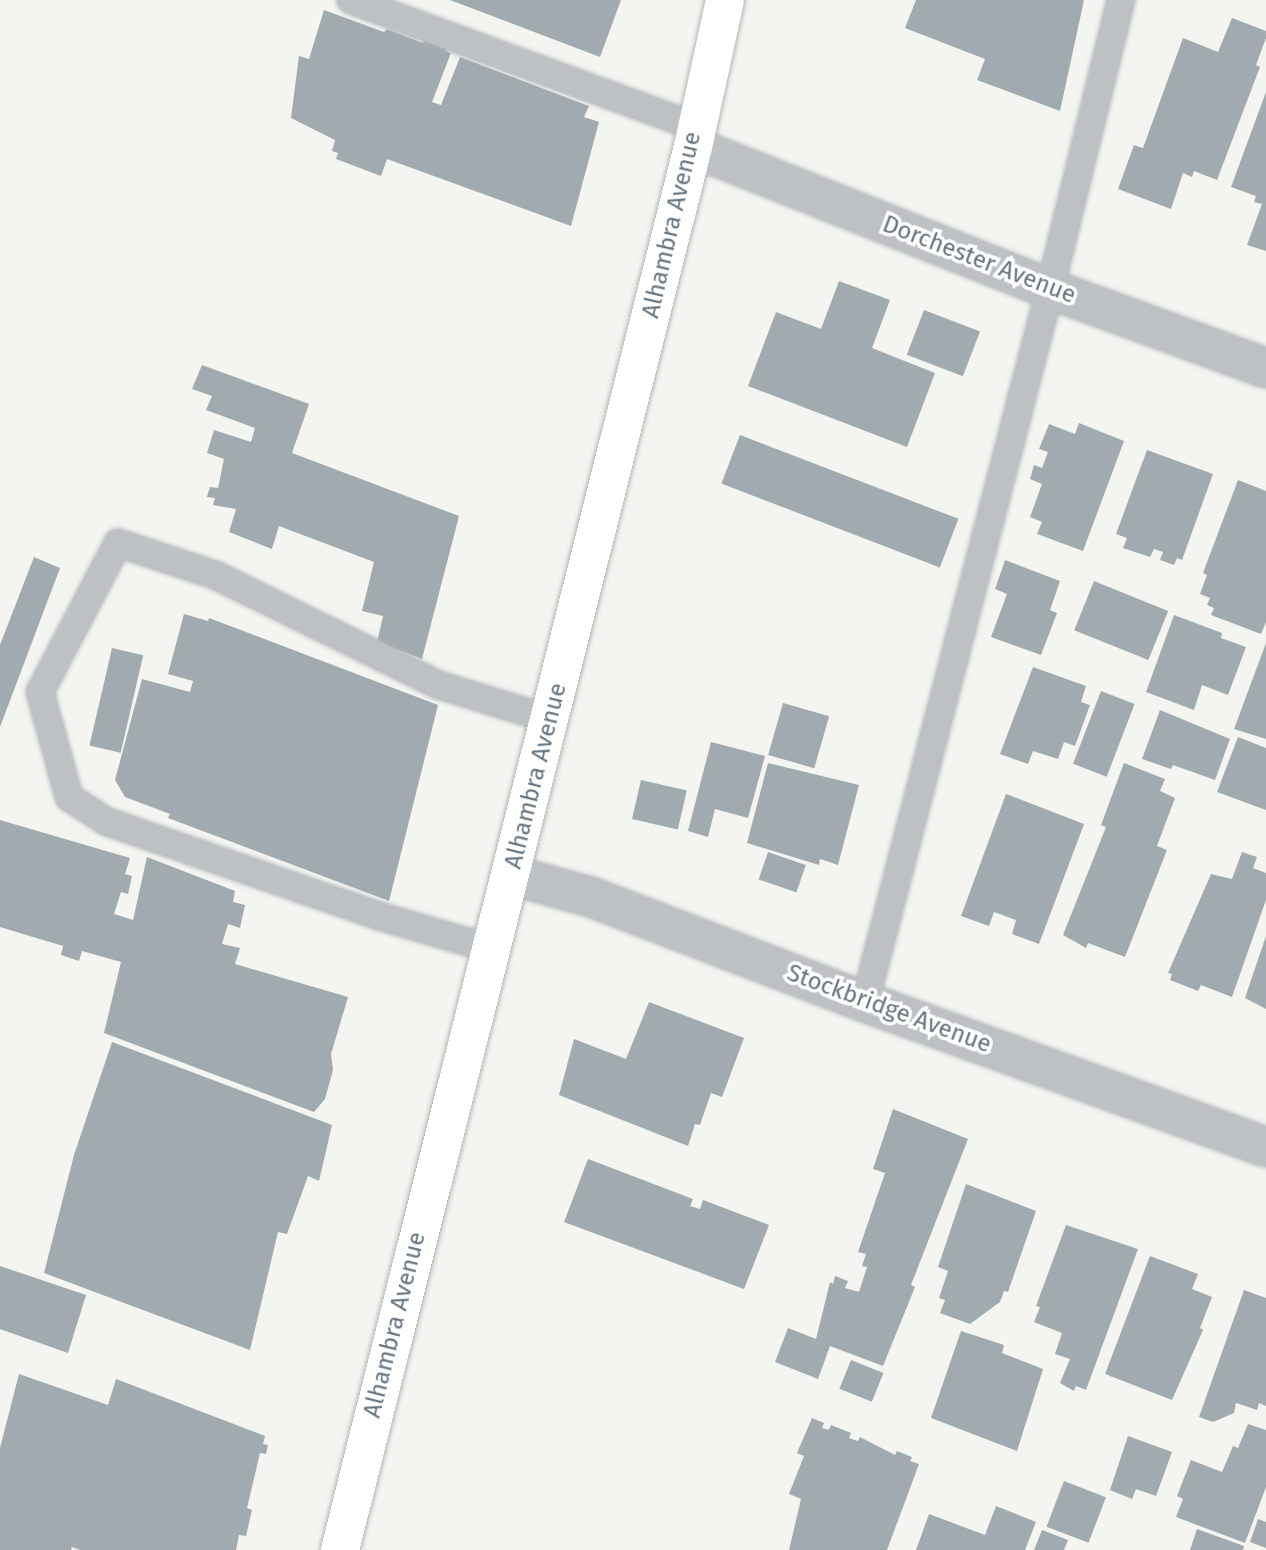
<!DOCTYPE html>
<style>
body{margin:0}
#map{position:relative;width:1266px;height:1550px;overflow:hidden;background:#f4f4f0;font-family:"Fira Sans",sans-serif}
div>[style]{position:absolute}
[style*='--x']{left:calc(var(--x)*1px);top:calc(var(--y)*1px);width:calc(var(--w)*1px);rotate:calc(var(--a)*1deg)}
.building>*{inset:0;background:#a1aaaf;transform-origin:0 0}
.roads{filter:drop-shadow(0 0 2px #b0b5b9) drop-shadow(0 0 2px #b0b5b9)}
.lane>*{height:26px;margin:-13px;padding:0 13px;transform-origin:13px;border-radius:13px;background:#bdc1c4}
.street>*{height:38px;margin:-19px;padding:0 19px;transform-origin:19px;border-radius:19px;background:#bdc1c4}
.secondary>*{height:38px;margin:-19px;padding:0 19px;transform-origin:19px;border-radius:19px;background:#fff}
span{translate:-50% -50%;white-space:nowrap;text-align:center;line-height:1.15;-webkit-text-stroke:7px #fff;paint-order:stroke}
.street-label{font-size:24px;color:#657480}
</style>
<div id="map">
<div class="building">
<div style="clip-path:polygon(450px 0,621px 0,600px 57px)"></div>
<div style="clip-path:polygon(916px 0,1084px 0,1060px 111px,977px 80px,985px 59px,905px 28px)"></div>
<div style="clip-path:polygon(324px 10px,384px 32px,387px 29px,423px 43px,426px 36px,449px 45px,446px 51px,451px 53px,432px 102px,441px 105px,460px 57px,589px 106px,584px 117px,599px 122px,571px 226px,387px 159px,381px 176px,336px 159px,338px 153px,332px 151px,335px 140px,291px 118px,299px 56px,309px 59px)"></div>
<div style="clip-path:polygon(1232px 18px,1266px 31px,1266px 38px,1256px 65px,1260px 67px,1217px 180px,1194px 171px,1192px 177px,1183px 173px,1171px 209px,1118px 189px,1134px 145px,1143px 148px,1183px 38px,1218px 52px)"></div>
<div style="clip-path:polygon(1266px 92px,1266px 251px,1247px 245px,1262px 204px,1254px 202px,1256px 196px,1231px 187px)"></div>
<div style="clip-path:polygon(839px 281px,890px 300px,872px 348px,935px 373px,907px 447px,748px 386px,776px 312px,821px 329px)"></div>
<div style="left:924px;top:310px;width:60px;height:48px;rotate:21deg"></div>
<div style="clip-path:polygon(202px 365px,309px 404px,292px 453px,459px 516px,422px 659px,377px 642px,383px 616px,362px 611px,374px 562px,279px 526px,272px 549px,229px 532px,236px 509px,213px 505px,215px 498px,207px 497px,210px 487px,218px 488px,224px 459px,207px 453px,214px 430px,251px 442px,255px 428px,206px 410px,212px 396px,192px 389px)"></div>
<div style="clip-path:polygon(1079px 423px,1124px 441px,1083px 551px,1037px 534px,1042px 522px,1030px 517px,1042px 484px,1030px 479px,1034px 465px,1042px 468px,1048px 452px,1039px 449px,1049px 424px,1075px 434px)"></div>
<div style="left:740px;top:435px;width:234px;height:52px;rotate:21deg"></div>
<div style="clip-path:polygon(1147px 450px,1213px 474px,1182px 560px,1177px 558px,1174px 565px,1160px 560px,1163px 552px,1154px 549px,1150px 557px,1123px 548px,1127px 538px,1116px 534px)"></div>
<div style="clip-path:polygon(1238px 480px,1266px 491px,1266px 622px,1261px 634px,1211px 615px,1214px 608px,1207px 605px,1210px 598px,1200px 594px,1207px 575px,1203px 573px)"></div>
<div style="clip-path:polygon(34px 557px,60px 568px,0 727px,0 645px)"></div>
<div style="clip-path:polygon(1005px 560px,1060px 581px,1050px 610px,1057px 613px,1041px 655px,991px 637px,1007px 594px,995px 589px)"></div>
<div style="left:1094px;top:581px;width:80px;height:53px;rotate:22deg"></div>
<div style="clip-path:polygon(184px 614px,208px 621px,209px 618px,438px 705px,389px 901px,168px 818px,170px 814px,125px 797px,115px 780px,142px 679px,190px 692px,193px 681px,168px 674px)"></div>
<div style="clip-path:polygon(1174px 615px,1222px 633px,1221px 638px,1246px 647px,1228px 695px,1202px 685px,1194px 710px,1146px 692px)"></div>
<div style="clip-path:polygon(1266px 643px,1266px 739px,1234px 729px)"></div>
<div style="left:112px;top:648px;width:32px;height:100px;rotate:13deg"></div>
<div style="clip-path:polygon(1033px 667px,1086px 686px,1081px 702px,1090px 705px,1075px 746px,1064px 742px,1058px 759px,1033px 751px,1028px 764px,1000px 754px)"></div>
<div style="left:1101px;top:691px;width:36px;height:78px;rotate:21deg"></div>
<div style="left:783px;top:703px;width:48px;height:54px;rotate:16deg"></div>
<div style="clip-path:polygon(1160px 710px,1230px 739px,1215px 780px,1173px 765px,1171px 769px,1142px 759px)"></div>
<div style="clip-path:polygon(1238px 737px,1266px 748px,1266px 810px,1217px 792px)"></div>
<div style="clip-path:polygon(711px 742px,765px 756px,748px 818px,715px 809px,708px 837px,688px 831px)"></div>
<div style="clip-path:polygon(768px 763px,859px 785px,838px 865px,820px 859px,819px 865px,747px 843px)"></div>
<div style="clip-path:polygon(1124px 763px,1165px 779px,1160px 791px,1175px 798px,1157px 846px,1167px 850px,1125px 957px,1088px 943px,1086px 948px,1063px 935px,1106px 827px,1101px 825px)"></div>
<div style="left:641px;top:780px;width:47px;height:40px;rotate:13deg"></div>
<div style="clip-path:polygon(1006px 794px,1084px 824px,1039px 944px,1012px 934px,1016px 920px,994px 912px,989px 926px,961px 916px)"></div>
<div style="clip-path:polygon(0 820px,130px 858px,125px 874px,132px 876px,128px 894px,121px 892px,114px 914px,133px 920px,147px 857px,235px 891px,233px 902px,245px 905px,240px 928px,228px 924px,222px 944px,240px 948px,235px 964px,348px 997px,331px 1054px,333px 1070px,325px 1099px,314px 1112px,104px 1033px,121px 962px,82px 951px,79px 961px,61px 955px,63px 946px,0 927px)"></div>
<div style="left:768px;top:852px;width:40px;height:29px;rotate:19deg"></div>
<div style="clip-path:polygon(1242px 852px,1257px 857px,1253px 868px,1266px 873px,1266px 900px,1232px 997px,1201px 985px,1198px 991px,1170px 980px,1172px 974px,1168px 973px,1211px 874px,1232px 879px)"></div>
<div style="clip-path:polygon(1266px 936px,1266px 1009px,1245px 998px)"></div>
<div style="clip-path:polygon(649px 1002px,744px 1038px,722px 1097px,711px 1093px,700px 1125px,695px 1124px,688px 1146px,559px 1095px,574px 1039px,626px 1059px)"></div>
<div style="clip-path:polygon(112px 1042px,332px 1125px,319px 1181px,308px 1176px,287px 1234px,278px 1232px,250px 1350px,44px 1273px,74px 1155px)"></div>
<div style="clip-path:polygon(893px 1109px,968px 1139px,911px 1285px,915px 1287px,883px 1366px,830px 1346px,818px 1379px,775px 1362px,788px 1328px,816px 1339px,830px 1282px,833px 1284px,835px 1276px,848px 1281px,845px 1288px,859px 1292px,867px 1267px,862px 1266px,866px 1254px,858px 1252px,885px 1173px,873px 1169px)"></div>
<div style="clip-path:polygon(588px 1159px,693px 1199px,690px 1206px,700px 1209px,703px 1200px,769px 1225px,744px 1289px,564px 1222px)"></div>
<div style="clip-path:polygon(966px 1184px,1036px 1211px,1008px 1292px,1004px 1291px,1000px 1302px,970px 1324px,940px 1313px,945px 1300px,939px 1298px,948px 1271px,938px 1267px)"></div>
<div style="clip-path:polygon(1066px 1225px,1138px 1249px,1086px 1390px,1076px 1386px,1074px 1391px,1060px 1383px,1070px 1359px,1055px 1354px,1062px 1333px,1034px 1322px,1040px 1307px,1036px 1306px)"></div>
<div style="clip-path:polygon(1150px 1256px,1198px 1274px,1192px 1289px,1212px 1297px,1200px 1328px,1203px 1330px,1172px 1400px,1105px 1374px)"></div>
<div style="clip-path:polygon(0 1266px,86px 1295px,68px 1353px,0 1329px)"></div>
<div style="clip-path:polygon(1244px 1290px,1266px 1298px,1266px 1406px,1259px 1403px,1257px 1410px,1236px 1403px,1234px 1413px,1213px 1422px,1199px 1417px)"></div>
<div style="clip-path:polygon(961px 1331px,1004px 1345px,1002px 1353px,1043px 1369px,1017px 1451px,931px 1418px)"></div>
<div style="left:851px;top:1360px;width:35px;height:31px;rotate:22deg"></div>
<div style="clip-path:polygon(19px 1374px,108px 1405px,116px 1379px,265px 1436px,263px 1444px,268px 1445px,266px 1454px,260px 1453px,247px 1508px,252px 1510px,246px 1536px,239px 1535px,236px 1550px,80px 1550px,72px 1547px,71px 1550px,0 1550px,0 1448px)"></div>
<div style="clip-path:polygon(812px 1418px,824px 1423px,822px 1428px,829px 1430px,831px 1425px,851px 1433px,849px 1438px,858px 1441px,860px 1437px,895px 1455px,897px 1451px,912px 1457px,910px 1461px,919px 1464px,887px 1550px,789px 1550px,801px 1499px,789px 1494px,804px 1456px,797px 1453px)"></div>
<div style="clip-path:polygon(1248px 1424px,1266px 1430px,1266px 1487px,1245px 1543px,1176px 1517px,1183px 1499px,1177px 1496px,1191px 1460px,1222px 1472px,1233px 1446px,1238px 1448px)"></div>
<div style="clip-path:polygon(1128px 1436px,1172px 1452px,1156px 1496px,1136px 1489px,1132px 1499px,1110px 1490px)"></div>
<div style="left:1064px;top:1481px;width:45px;height:49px;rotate:21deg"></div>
<div style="clip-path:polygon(996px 1506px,1036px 1522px,1025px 1550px,916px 1550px,929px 1514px,985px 1535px)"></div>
<div style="clip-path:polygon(1258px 1519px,1266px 1522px,1266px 1548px,1250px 1542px)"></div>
<div style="clip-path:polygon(1197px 1529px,1244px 1546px,1243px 1550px,1190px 1550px)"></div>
<div style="clip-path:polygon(1042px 1530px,1068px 1540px,1064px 1550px,1034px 1550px)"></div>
</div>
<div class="roads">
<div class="lane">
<div style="--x:351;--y:0;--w:368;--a:20.2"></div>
<div style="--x:492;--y:949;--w:115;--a:-163.8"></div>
<div style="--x:382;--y:917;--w:291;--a:-160.9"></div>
<div style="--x:107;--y:822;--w:45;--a:-146.7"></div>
<div style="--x:69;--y:797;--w:109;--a:-105.4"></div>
<div style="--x:40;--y:692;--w:168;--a:-62.4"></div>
<div style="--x:118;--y:543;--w:102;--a:18.3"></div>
<div style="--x:215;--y:575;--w:250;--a:26.2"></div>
<div style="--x:439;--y:685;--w:115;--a:17.2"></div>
<div style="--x:865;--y:1002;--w:737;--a:-75.45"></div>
<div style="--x:1050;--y:289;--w:298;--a:-76.2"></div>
</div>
<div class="street">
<div style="--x:693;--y:147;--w:384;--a:21.7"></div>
<div style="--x:1050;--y:289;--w:230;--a:20.1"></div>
<div style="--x:511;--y:875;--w:83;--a:15.4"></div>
<div style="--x:591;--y:897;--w:293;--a:21"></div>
<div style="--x:865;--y:1002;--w:426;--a:19.9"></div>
</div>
<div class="secondary">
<div style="--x:340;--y:1550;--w:1447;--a:-75.88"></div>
<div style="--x:693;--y:147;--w:150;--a:-77.7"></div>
</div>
</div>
<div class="street-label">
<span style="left:672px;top:225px;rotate:-77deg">Alhambra Avenue</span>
<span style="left:979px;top:260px;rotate:21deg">Dorchester Avenue</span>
<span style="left:536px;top:776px;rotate:-76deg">Alhambra Avenue</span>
<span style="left:889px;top:1009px;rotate:20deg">Stockbridge Avenue</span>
<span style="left:395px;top:1325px;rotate:-76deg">Alhambra Avenue</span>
</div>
</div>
